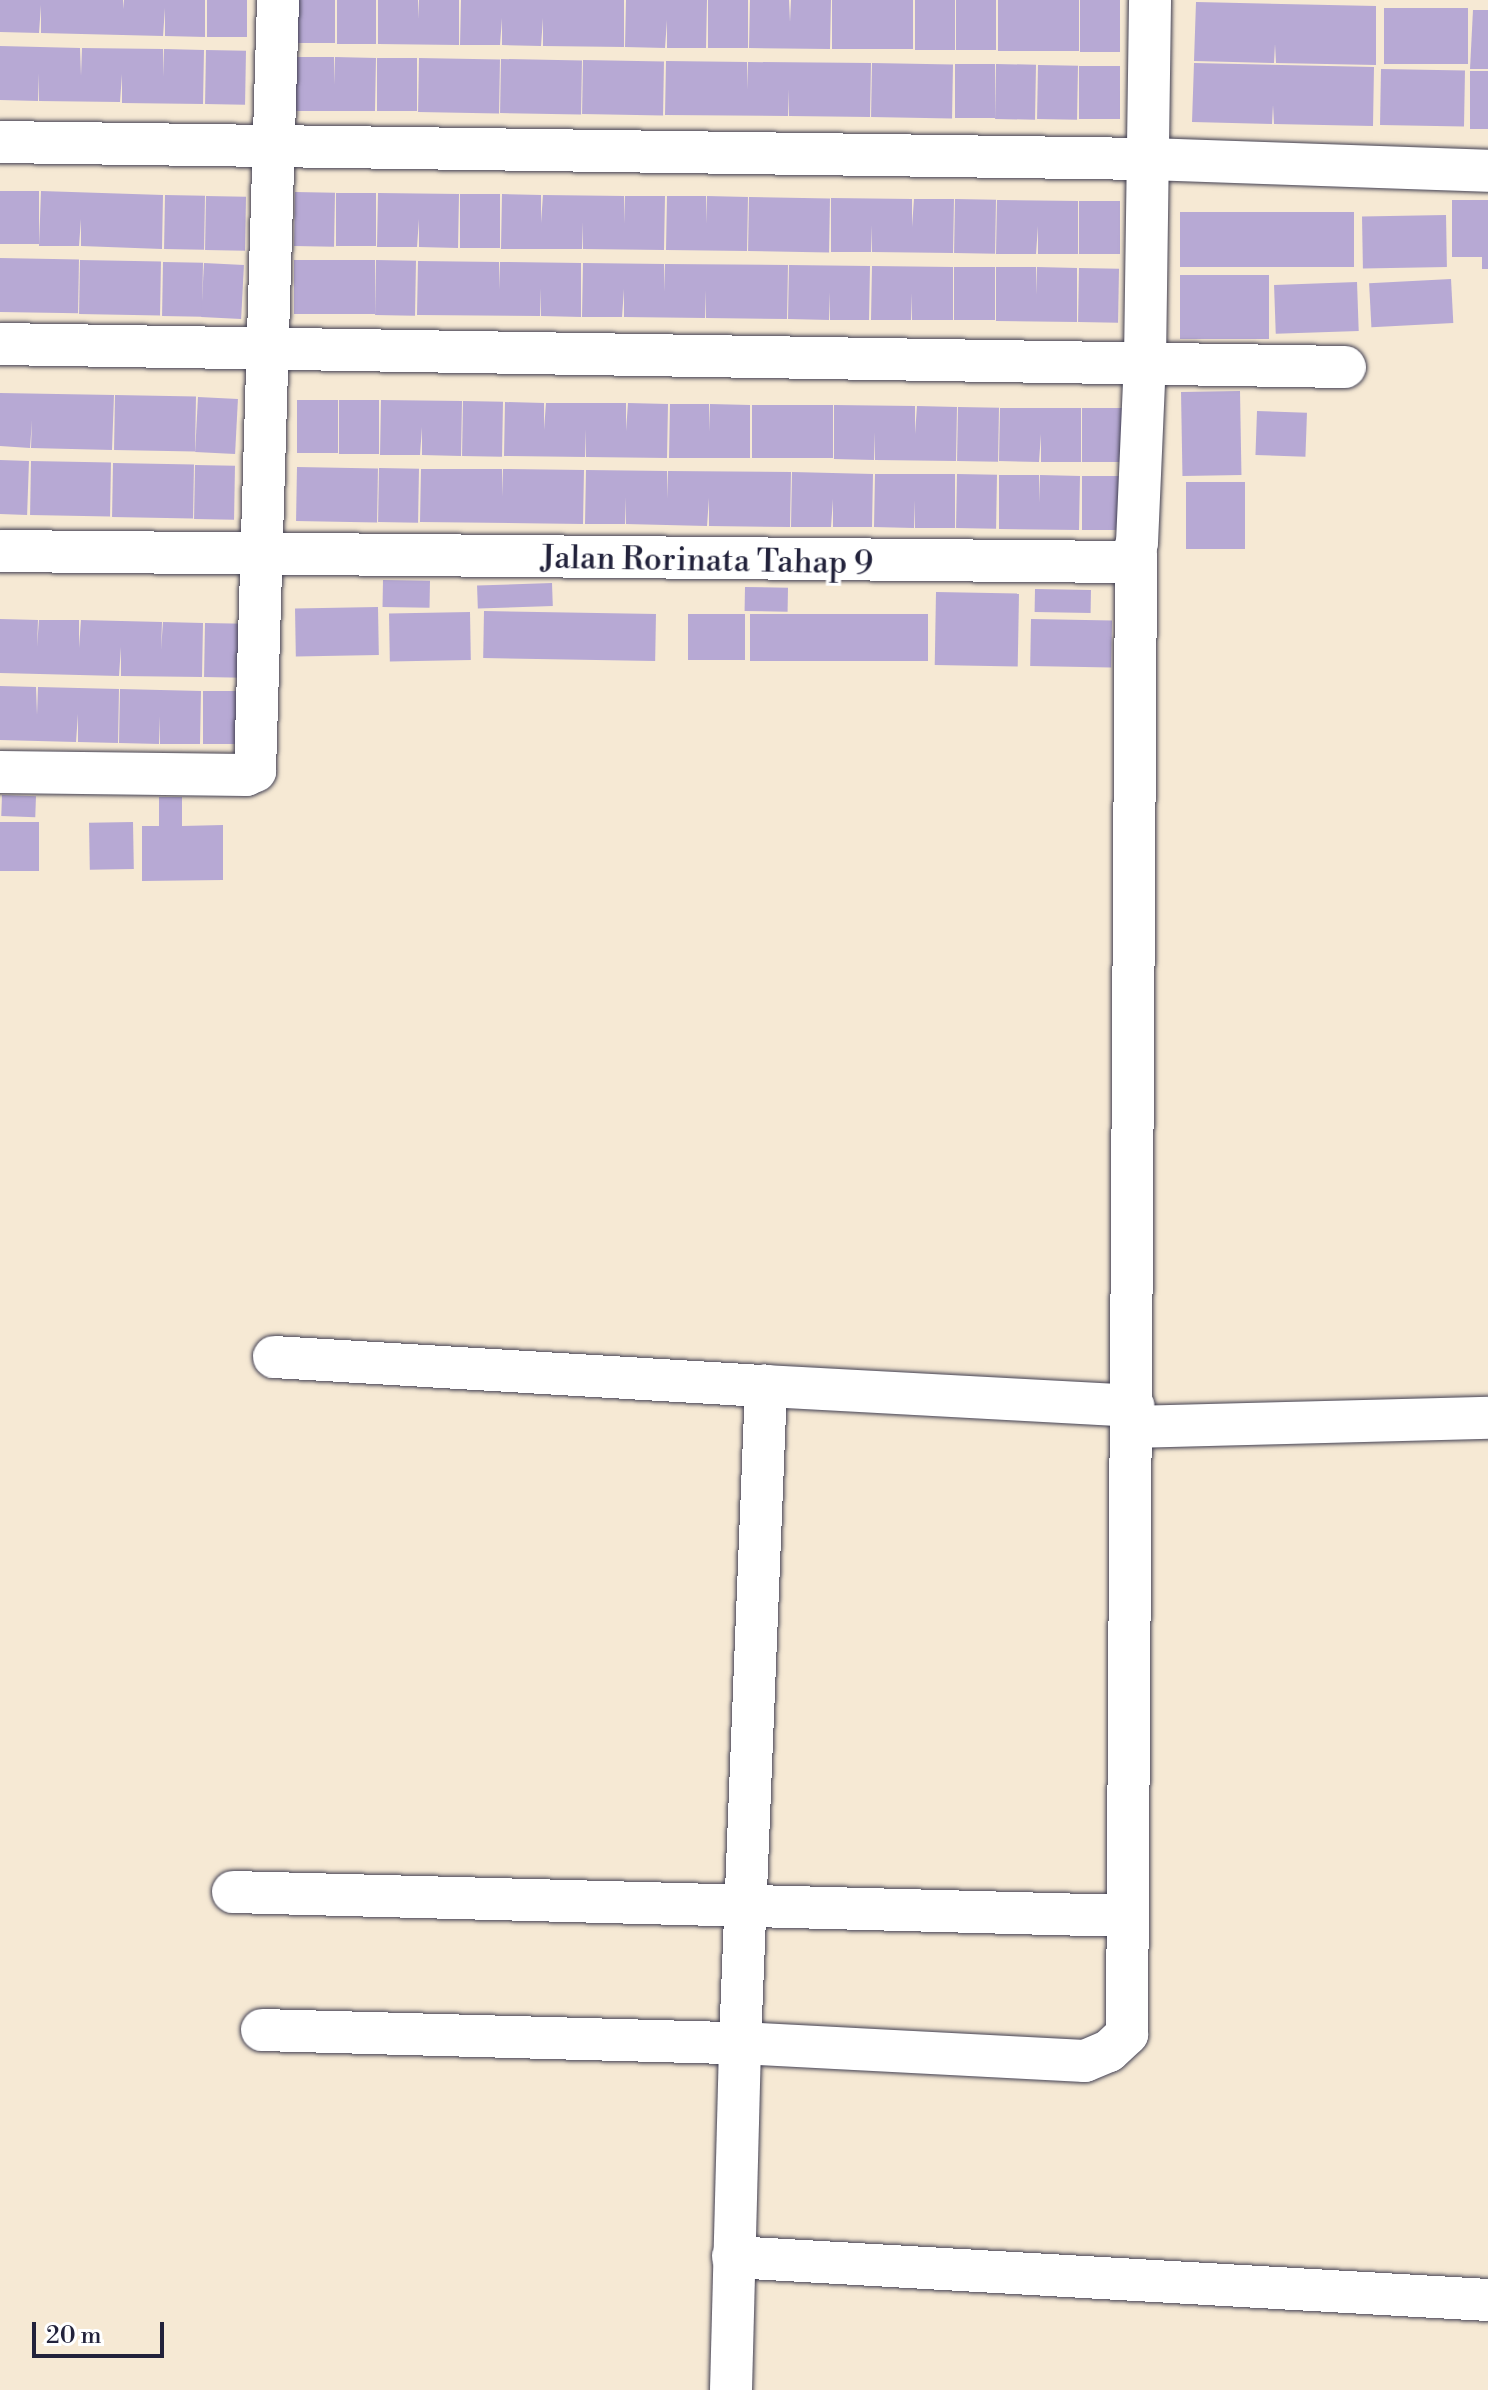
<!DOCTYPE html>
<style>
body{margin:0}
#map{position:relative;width:1488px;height:2390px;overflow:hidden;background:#f6e9d4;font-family:"Libre Bodoni",serif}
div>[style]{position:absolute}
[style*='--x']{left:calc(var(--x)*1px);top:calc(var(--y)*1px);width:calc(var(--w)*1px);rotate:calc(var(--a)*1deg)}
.building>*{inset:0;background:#b7a9d4;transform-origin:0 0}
.roads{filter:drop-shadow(0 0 2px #424052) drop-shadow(0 0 2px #424052)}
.minor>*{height:42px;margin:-21px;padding:0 21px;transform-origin:21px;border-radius:21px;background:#fff}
span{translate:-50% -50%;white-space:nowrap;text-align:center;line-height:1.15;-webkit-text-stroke:6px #fff;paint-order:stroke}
.street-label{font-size:32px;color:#22223b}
.scale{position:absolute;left:32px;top:2322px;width:132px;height:36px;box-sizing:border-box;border:4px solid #22223b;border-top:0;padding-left:10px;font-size:24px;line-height:28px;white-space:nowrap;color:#22223b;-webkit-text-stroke:6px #fff;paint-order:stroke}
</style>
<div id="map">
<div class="building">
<div style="clip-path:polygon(0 0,123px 0,124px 9px,124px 0,205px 0,205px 37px,165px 36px,165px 8px,163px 36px,41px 33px,41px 5px,39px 33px,0 32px)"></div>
<div style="left:207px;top:0;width:40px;height:37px"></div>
<div style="left:295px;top:0;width:40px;height:43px"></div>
<div style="left:337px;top:0;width:39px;height:44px"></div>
<div style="clip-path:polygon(378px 0,418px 0,419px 19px,419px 0,459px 0,459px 45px,378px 44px)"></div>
<div style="clip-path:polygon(461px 0,624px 0,624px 47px,543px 46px,543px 18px,541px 46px,502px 45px,502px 18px,500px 45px,460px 45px)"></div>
<div style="clip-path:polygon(626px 0,707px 0,706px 48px,667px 48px,667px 20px,665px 48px,625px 47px)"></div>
<div style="left:708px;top:0;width:40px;height:48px"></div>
<div style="clip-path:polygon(750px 0,789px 0,790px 22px,791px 0,831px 0,830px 49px,749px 48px)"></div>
<div style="left:832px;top:0;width:81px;height:49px"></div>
<div style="left:915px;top:0;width:40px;height:50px"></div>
<div style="left:956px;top:0;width:40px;height:50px"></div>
<div style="left:998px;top:0;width:81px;height:51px"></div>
<div style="left:1080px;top:0;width:40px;height:52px"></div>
<div style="clip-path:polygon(1196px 2px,1376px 6px,1376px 65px,1276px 63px,1275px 44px,1274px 63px,1194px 61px)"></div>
<div style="left:1384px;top:8px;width:84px;height:56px"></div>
<div style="clip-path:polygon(1473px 10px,1488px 10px,1488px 69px,1470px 69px)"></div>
<div style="clip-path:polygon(0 46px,80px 48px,81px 76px,82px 48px,163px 49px,163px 77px,164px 49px,204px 50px,203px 104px,122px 103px,122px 74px,120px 102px,39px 101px,39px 73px,38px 101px,0 100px)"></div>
<div style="left:206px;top:50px;width:40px;height:54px;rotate:1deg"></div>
<div style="clip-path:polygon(295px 57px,334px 57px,334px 85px,335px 57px,376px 58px,375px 111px,294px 111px)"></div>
<div style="left:377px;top:58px;width:40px;height:53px"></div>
<div style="left:419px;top:58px;width:81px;height:54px;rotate:1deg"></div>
<div style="left:501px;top:59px;width:81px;height:54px;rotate:1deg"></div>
<div style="left:583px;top:60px;width:81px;height:54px;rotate:1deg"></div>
<div style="clip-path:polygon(666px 61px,747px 62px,747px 90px,748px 62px,871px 63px,870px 117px,789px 116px,789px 89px,788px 116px,665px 115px)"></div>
<div style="left:872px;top:63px;width:81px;height:54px;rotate:1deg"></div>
<div style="clip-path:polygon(1194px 63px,1374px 67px,1373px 126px,1274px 124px,1273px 105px,1272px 124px,1192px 122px)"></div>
<div style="left:955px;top:64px;width:40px;height:54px"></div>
<div style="left:996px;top:64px;width:40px;height:55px;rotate:1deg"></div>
<div style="left:1038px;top:65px;width:40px;height:54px;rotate:1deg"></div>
<div style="left:1079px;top:66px;width:41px;height:53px"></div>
<div style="left:1381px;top:69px;width:84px;height:56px;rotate:1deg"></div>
<div style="left:1470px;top:71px;width:18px;height:58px"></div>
<div style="left:0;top:191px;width:39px;height:53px"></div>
<div style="clip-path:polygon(41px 191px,163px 195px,162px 249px,81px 246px,81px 219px,79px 246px,39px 246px)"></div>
<div style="left:295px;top:192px;width:40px;height:54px;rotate:1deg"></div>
<div style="left:336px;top:193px;width:40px;height:53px"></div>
<div style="clip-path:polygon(378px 193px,459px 194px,458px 248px,419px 247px,419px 219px,417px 247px,377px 247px)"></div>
<div style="left:460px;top:194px;width:40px;height:54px"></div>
<div style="clip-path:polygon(502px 194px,541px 195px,541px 223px,543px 195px,624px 196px,624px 224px,625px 196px,665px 196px,664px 250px,583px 249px,583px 222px,582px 249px,501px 249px)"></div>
<div style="left:165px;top:195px;width:40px;height:54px;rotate:1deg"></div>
<div style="left:206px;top:196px;width:40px;height:54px;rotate:1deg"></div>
<div style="clip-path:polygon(667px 196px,706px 196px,706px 224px,707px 196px,748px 197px,747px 251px,666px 250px)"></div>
<div style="left:749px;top:197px;width:81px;height:54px;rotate:1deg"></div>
<div style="clip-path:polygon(831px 198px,912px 199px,912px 227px,914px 199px,954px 199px,953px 253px,872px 252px,871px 225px,871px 252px,831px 252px)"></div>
<div style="left:955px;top:199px;width:41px;height:54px;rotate:1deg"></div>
<div style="clip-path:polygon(997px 200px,1078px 201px,1078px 254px,1038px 254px,1038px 226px,1036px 254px,996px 254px)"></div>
<div style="clip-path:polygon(1452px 200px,1488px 200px,1488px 269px,1482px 269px,1482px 257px,1452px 257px)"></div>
<div style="left:1079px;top:201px;width:41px;height:53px"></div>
<div style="left:1180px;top:212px;width:174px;height:55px"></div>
<div style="left:1446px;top:215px;width:52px;height:84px;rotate:89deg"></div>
<div style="left:0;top:258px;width:79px;height:54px;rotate:1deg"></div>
<div style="left:80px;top:260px;width:81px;height:54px;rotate:1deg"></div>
<div style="left:294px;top:260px;width:81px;height:54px"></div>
<div style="left:376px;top:260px;width:40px;height:55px;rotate:1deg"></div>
<div style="clip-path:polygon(418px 261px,499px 262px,499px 290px,500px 262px,581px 263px,581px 317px,541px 316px,541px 288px,540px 316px,417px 315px)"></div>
<div style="left:163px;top:262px;width:40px;height:54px;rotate:1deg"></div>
<div style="left:204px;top:263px;width:40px;height:54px;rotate:3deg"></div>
<div style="clip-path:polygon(583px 263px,664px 264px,664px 292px,665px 264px,788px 265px,787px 319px,706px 318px,706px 290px,705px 318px,624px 317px,624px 289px,622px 317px,582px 317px)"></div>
<div style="clip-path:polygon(789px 265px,870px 266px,869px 320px,830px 320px,830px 292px,829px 320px,788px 319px)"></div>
<div style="clip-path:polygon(872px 266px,953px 267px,953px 320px,912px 320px,912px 293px,911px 320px,871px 320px)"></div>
<div style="left:954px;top:267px;width:41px;height:53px"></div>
<div style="clip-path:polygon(996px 267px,1036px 267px,1036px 295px,1037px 267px,1077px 268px,1077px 322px,996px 321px)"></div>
<div style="left:1079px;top:268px;width:40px;height:54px;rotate:1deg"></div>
<div style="left:1180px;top:275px;width:89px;height:64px"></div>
<div style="left:1451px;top:279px;width:44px;height:82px;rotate:87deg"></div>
<div style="left:1357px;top:282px;width:49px;height:83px;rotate:88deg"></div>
<div style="left:1240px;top:391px;width:84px;height:59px;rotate:89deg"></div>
<div style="clip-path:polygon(0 393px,114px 395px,112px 450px,31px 448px,32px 420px,30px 448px,0 446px)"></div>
<div style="left:115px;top:395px;width:81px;height:55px;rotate:1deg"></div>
<div style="left:198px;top:397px;width:40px;height:55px;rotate:3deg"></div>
<div style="left:297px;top:400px;width:41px;height:53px"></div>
<div style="left:339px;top:400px;width:40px;height:54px"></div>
<div style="clip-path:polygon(381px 400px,462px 401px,461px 456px,422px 455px,422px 427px,420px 455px,380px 455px)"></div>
<div style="left:463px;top:401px;width:40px;height:55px;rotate:1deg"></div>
<div style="clip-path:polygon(505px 402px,544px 403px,544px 430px,546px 403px,626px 403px,626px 431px,628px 403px,668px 404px,667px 458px,586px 457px,586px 429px,585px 457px,504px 456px)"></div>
<div style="clip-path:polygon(670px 404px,709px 404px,709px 432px,710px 404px,750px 405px,750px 458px,669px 458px)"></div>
<div style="left:752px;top:405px;width:81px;height:53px"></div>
<div style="clip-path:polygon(834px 405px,915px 406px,915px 434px,917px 406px,957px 407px,956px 461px,875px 460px,875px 432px,874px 460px,834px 459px)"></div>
<div style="left:958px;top:407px;width:41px;height:54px;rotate:1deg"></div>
<div style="clip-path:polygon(1000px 408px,1081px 408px,1081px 462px,1041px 462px,1041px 434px,1039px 462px,999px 461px)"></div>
<div style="left:1082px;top:408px;width:41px;height:54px"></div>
<div style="left:1257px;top:411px;width:50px;height:44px;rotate:2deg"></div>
<div style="left:0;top:460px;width:29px;height:54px;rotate:2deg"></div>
<div style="left:31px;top:461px;width:80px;height:54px;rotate:1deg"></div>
<div style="left:113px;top:463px;width:81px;height:54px;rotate:1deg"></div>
<div style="left:195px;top:465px;width:40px;height:54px;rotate:1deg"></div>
<div style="left:297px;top:467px;width:81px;height:54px;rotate:1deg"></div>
<div style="left:379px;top:468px;width:40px;height:54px;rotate:1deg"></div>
<div style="clip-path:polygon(421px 469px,502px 469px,502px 497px,503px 469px,584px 470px,583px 524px,420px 522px)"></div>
<div style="clip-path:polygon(586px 470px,667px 471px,667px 499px,668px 471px,791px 472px,790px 527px,709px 526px,709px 498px,707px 526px,626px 524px,626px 497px,625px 524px,585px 524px)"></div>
<div style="clip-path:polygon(792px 472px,873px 474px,872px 527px,833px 527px,833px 499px,831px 527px,791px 527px)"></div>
<div style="clip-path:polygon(875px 474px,955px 474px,955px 528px,915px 528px,915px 500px,914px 528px,874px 527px)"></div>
<div style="left:957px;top:474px;width:40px;height:54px;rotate:1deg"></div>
<div style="clip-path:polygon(999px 475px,1039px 475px,1039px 503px,1040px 475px,1080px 476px,1079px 530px,999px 529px)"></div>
<div style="left:1082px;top:476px;width:40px;height:54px"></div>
<div style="left:1186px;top:482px;width:59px;height:67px"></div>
<div style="left:383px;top:580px;width:47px;height:27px;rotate:1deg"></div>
<div style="left:552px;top:583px;width:23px;height:75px;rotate:88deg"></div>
<div style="left:745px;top:587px;width:43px;height:24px;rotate:1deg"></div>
<div style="left:1035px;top:589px;width:56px;height:23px;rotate:1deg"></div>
<div style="left:936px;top:592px;width:83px;height:73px;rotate:1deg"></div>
<div style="left:378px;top:607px;width:48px;height:83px;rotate:89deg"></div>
<div style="left:484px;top:611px;width:172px;height:47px;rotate:1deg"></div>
<div style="left:470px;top:612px;width:48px;height:81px;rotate:89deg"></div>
<div style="left:688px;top:614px;width:57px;height:46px"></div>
<div style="left:750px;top:614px;width:178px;height:47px"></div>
<div style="clip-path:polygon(0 619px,38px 620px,37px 647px,39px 620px,79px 620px,79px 648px,81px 620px,162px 622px,161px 650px,163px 622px,203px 623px,202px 677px,121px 676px,121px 647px,119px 676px,0 673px)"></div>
<div style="left:1031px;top:619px;width:81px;height:47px;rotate:1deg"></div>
<div style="left:205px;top:623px;width:40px;height:54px;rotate:1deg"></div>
<div style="clip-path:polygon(0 686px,36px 687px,37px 715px,38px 687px,119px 689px,118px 743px,78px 742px,78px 714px,76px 742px,0 740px)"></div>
<div style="clip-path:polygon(120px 689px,201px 691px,200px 744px,160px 744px,160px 716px,159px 744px,119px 743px)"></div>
<div style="left:203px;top:691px;width:40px;height:53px"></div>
<div style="left:2px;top:795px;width:34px;height:21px;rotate:2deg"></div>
<div style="clip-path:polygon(159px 797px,182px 797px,182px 826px,223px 825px,223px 880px,142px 881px,142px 826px,159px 826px)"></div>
<div style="left:0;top:822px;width:39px;height:49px"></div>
<div style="left:133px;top:822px;width:47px;height:44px;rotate:89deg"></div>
</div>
<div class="roads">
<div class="minor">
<div style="--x:0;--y:142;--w:1148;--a:0.85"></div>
<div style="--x:1148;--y:159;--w:340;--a:2"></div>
<div style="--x:0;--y:344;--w:1345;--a:0.98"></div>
<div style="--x:0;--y:551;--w:1130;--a:0.56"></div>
<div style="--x:1130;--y:562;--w:20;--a:-70"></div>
<div style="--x:1137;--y:543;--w:182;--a:-87.5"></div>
<div style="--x:1145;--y:361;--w:361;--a:-89.2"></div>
<div style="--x:0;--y:772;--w:246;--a:0.7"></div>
<div style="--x:246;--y:775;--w:10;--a:-24"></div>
<div style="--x:255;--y:771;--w:771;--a:-88.29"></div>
<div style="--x:274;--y:1357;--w:493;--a:3.4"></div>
<div style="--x:1133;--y:1427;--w:355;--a:-1.5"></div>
<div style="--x:233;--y:1892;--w:895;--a:1.54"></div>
<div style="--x:262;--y:2030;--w:478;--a:1.6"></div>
<div style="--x:740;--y:2043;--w:658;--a:-87.73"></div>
<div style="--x:766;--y:1386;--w:368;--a:3.1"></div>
<div style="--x:733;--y:2257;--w:756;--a:3.26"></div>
<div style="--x:731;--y:2390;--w:347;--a:-88.5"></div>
<div style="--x:740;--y:2043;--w:345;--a:3"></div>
<div style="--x:1085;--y:2061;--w:26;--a:-23"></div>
<div style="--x:1109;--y:2051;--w:25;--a:-43"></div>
<div style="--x:1127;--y:2034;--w:1480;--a:-89.65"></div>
</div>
</div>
<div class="street-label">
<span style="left:707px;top:561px;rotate:1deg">Jalan Rorinata Tahap 9</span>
</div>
<div class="scale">20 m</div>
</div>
